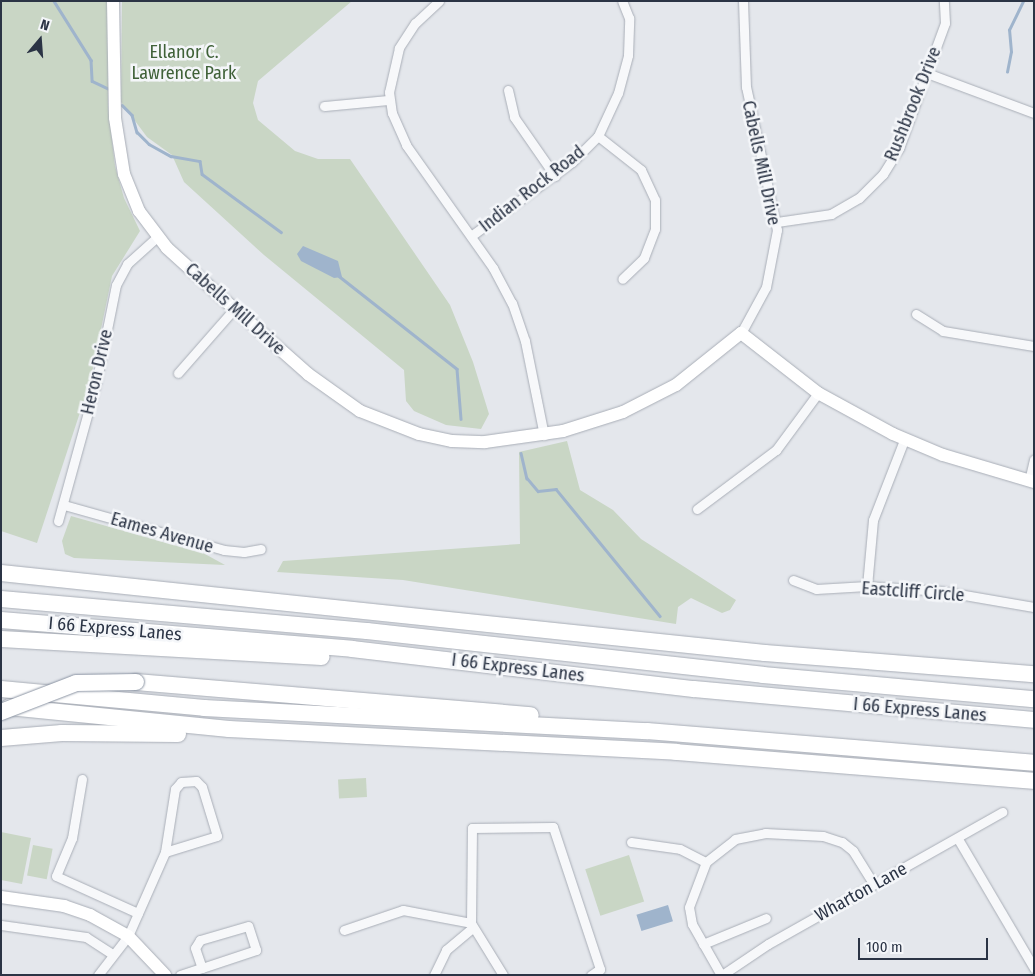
<!DOCTYPE html>
<style>
body{margin:0}
#map{position:relative;width:1035px;height:976px;overflow:hidden;background:#e4e7ec;font-family:"Fira Sans Condensed",sans-serif}
div>[style]{position:absolute}
[style*='--x']{left:calc(var(--x)*1px);top:calc(var(--y)*1px);width:calc(var(--w)*1px);rotate:calc(var(--a)*1deg)}
.green>*{inset:0;background:#c9d6c5;transform-origin:0 0}
.water>*{inset:0;background:#9fb4cc;transform-origin:0 0}
.stream>*{height:2.5px;margin:-1.25px;padding:0 1.25px;transform-origin:1.25px;border-radius:1.25px;background:#9fb4cc}
.roads{filter:drop-shadow(0 0 1px #a9aeb7) drop-shadow(0 0 1px #a9aeb7)}
.street>*{height:9px;margin:-4.5px;padding:0 4.5px;transform-origin:4.5px;border-radius:4.5px;background:#f7f8fa}
.secondary>*{height:12px;margin:-6px;padding:0 6px;transform-origin:6px;border-radius:6px;background:#fff}
.highway>*{height:16px;margin:-8px;padding:0 8px;transform-origin:8px;border-radius:8px;background:#fff}
.bridges{filter:drop-shadow(0 0 1px #8b94a3) drop-shadow(0 0 1px #8b94a3)}
.highway-bridge>*{height:16px;margin:-8px;padding:0 8px;transform-origin:8px;border-radius:8px;background:#fff}
span{translate:-50% -50%;white-space:nowrap;text-align:center;line-height:1.15;-webkit-text-stroke:5px #f4f6f9;paint-order:stroke}
.park-label{font-size:18px;color:#3f6138}
.street-label{font-size:18px;color:#2b3445}
.frame{position:absolute;inset:0;border:2px solid #2b3445;pointer-events:none}
.north{position:absolute;left:15px;top:15px;width:50px;height:50px;-webkit-text-stroke:4px #f4f6f9;paint-order:stroke;rotate:18deg;font-size:14px;font-weight:700;line-height:20px;text-align:center;color:#2b3445}
.north::after{content:'';display:block;margin:auto;width:18px;height:22px;background:#2b3445;clip-path:polygon(50% 0,100% 100%,50% 72%,0 100%)}
.scale{position:absolute;left:858px;top:938px;width:130px;height:22px;box-sizing:border-box;border:2px solid #2b3445;border-top:0;padding-left:6px;font-size:15px;line-height:18px;white-space:nowrap;color:#2b3445;-webkit-text-stroke:4px #f4f6f9;paint-order:stroke}
</style>
<div id="map">
<div class="green">
<div style="clip-path:polygon(1px 1px,109px 1px,108px 106px,115px 166px,124px 198px,140px 231px,112px 276px,90px 382px,37px 543px,1px 531px)"></div>
<div style="clip-path:polygon(122px 1px,352px 1px,258px 81px,253px 103px,258px 120px,295px 151px,318px 159px,350px 159px,450px 305px,473px 362px,489px 414px,481px 429px,446px 425px,414px 411px,406px 401px,404px 370px,264px 255px,184px 182px,172px 155px,147px 137px,121px 102px)"></div>
<div style="clip-path:polygon(567px 441px,580px 490px,613px 510px,641px 539px,736px 600px,730px 610px,722px 613px,691px 598px,678px 607px,676px 624px,403px 580px,277px 572px,283px 561px,520px 544px,519px 452px)"></div>
<div style="clip-path:polygon(71px 516px,205px 554px,225px 565px,74px 558px,65px 554px,62px 541px)"></div>
<div style="left:366px;top:778px;width:19px;height:28px;rotate:87deg"></div>
<div style="clip-path:polygon(1px 832px,31px 838px,22px 884px,1px 880px)"></div>
<div style="left:33px;top:845px;width:20px;height:31px;rotate:11deg"></div>
<div style="left:629px;top:855px;width:49px;height:46px;rotate:72deg"></div>
</div>
<div class="water">
<div style="clip-path:polygon(303px 246px,338px 261px,342px 277px,334px 278px,301px 261px,297px 254px)"></div>
<div style="left:668px;top:905px;width:17px;height:33px;rotate:73deg"></div>
</div>
<div class="stream">
<div style="--x:54;--y:1;--w:70;--a:57.9"></div>
<div style="--x:91;--y:60;--w:21;--a:87"></div>
<div style="--x:92;--y:81;--w:17;--a:25"></div>
<div style="--x:1007;--y:72;--w:20;--a:-79"></div>
<div style="--x:1011;--y:52;--w:22;--a:-95"></div>
<div style="--x:1009;--y:30;--w:32;--a:-64"></div>
<div style="--x:122;--y:105;--w:14;--a:45"></div>
<div style="--x:132;--y:115;--w:18;--a:74"></div>
<div style="--x:137;--y:132;--w:17;--a:45"></div>
<div style="--x:149;--y:144;--w:25;--a:29"></div>
<div style="--x:171;--y:156;--w:29;--a:10"></div>
<div style="--x:200;--y:161;--w:13;--a:81"></div>
<div style="--x:202;--y:174;--w:98;--a:36.3"></div>
<div style="--x:339;--y:276;--w:150;--a:38.2"></div>
<div style="--x:457;--y:369;--w:50;--a:85.4"></div>
<div style="--x:521;--y:453;--w:26;--a:77"></div>
<div style="--x:527;--y:478;--w:17;--a:50"></div>
<div style="--x:538;--y:491;--w:18;--a:-6"></div>
<div style="--x:556;--y:489;--w:164;--a:50.7"></div>
</div>
<div class="roads">
<div class="street">
<div style="--x:439;--y:1;--w:33;--a:137"></div>
<div style="--x:415;--y:23;--w:30;--a:123"></div>
<div style="--x:399;--y:48;--w:45;--a:102.8"></div>
<div style="--x:389;--y:92;--w:21;--a:82"></div>
<div style="--x:392;--y:113;--w:35;--a:66"></div>
<div style="--x:406;--y:145;--w:151;--a:54.7"></div>
<div style="--x:493;--y:268;--w:40;--a:62"></div>
<div style="--x:512;--y:303;--w:40;--a:71.1"></div>
<div style="--x:525;--y:341;--w:96;--a:78.6"></div>
<div style="--x:927;--y:73;--w:114;--a:20.5"></div>
<div style="--x:508;--y:90;--w:28;--a:77"></div>
<div style="--x:514;--y:117;--w:72;--a:55.2"></div>
<div style="--x:324;--y:106;--w:65;--a:-5.3"></div>
<div style="--x:598;--y:136;--w:55;--a:38.3"></div>
<div style="--x:641;--y:170;--w:33;--a:65"></div>
<div style="--x:655;--y:200;--w:29;--a:90"></div>
<div style="--x:655;--y:229;--w:31;--a:111"></div>
<div style="--x:644;--y:258;--w:30;--a:136"></div>
<div style="--x:777;--y:222;--w:55;--a:-8.4"></div>
<div style="--x:831;--y:214;--w:32;--a:-30"></div>
<div style="--x:859;--y:198;--w:34;--a:-45"></div>
<div style="--x:883;--y:174;--w:31;--a:-58"></div>
<div style="--x:899;--y:148;--w:133;--a:-69.8"></div>
<div style="--x:945;--y:23;--w:22;--a:-93"></div>
<div style="--x:471;--y:236;--w:125;--a:-36.2"></div>
<div style="--x:572;--y:162;--w:37;--a:-45"></div>
<div style="--x:598;--y:136;--w:47;--a:-65.1"></div>
<div style="--x:618;--y:93;--w:39;--a:-75"></div>
<div style="--x:628;--y:55;--w:37;--a:-88"></div>
<div style="--x:629;--y:18;--w:18;--a:-112"></div>
<div style="--x:916;--y:314;--w:32;--a:32"></div>
<div style="--x:943;--y:331;--w:92;--a:9.4"></div>
<div style="--x:741;--y:333;--w:52;--a:-61.5"></div>
<div style="--x:766;--y:287;--w:58;--a:-79.1"></div>
<div style="--x:777;--y:230;--w:146;--a:-102.2"></div>
<div style="--x:746;--y:87;--w:86;--a:-92"></div>
<div style="--x:178;--y:373;--w:85;--a:-48.8"></div>
<div style="--x:1029;--y:481;--w:22;--a:-77"></div>
<div style="--x:64;--y:505;--w:166;--a:15.7"></div>
<div style="--x:224;--y:550;--w:20;--a:6"></div>
<div style="--x:244;--y:552;--w:17;--a:-10"></div>
<div style="--x:697;--y:509;--w:99;--a:-36.8"></div>
<div style="--x:776;--y:450;--w:71;--a:-53.6"></div>
<div style="--x:58;--y:521;--w:147;--a:-74.6"></div>
<div style="--x:97;--y:379;--w:96;--a:-78.6"></div>
<div style="--x:116;--y:285;--w:24;--a:-62"></div>
<div style="--x:127;--y:264;--w:40;--a:-42"></div>
<div style="--x:793;--y:580;--w:25;--a:21"></div>
<div style="--x:816;--y:589;--w:51;--a:-3.4"></div>
<div style="--x:867;--y:586;--w:74;--a:3.9"></div>
<div style="--x:941;--y:591;--w:94;--a:9.8"></div>
<div style="--x:867;--y:586;--w:66;--a:-84.8"></div>
<div style="--x:873;--y:520;--w:86;--a:-68.8"></div>
<div style="--x:82;--y:779;--w:60;--a:99.6"></div>
<div style="--x:72;--y:838;--w:41;--a:112.8"></div>
<div style="--x:56;--y:876;--w:90;--a:24.3"></div>
<div style="--x:958;--y:839;--w:150;--a:59.5"></div>
<div style="--x:631;--y:842;--w:49;--a:8.1"></div>
<div style="--x:680;--y:849;--w:29;--a:27"></div>
<div style="--x:471;--y:923;--w:95;--a:-89.4"></div>
<div style="--x:472;--y:828;--w:81;--a:-0.7"></div>
<div style="--x:553;--y:827;--w:150;--a:71.7"></div>
<div style="--x:600;--y:969;--w:11;--a:146"></div>
<div style="--x:1;--y:925;--w:86;--a:8"></div>
<div style="--x:86;--y:937;--w:31;--a:33"></div>
<div style="--x:344;--y:930;--w:62;--a:-18.7"></div>
<div style="--x:403;--y:910;--w:69;--a:10.8"></div>
<div style="--x:471;--y:923;--w:61;--a:58.4"></div>
<div style="--x:703;--y:944;--w:68;--a:-22.4"></div>
<div style="--x:98;--y:975;--w:49;--a:-52.4"></div>
<div style="--x:128;--y:936;--w:92;--a:-66.2"></div>
<div style="--x:165;--y:852;--w:64;--a:-81"></div>
<div style="--x:175;--y:789;--w:9;--a:-49"></div>
<div style="--x:181;--y:782;--w:15;--a:-4"></div>
<div style="--x:196;--y:781;--w:8;--a:45"></div>
<div style="--x:202;--y:787;--w:51;--a:73"></div>
<div style="--x:217;--y:836;--w:54;--a:162.9"></div>
<div style="--x:180;--y:975;--w:23;--a:-18"></div>
<div style="--x:202;--y:968;--w:57;--a:-18.4"></div>
<div style="--x:256;--y:950;--w:25;--a:-108"></div>
<div style="--x:248;--y:926;--w:50;--a:163.7"></div>
<div style="--x:200;--y:940;--w:9;--a:122"></div>
<div style="--x:195;--y:948;--w:21;--a:71"></div>
<div style="--x:434;--y:975;--w:28;--a:-64"></div>
<div style="--x:446;--y:950;--w:35;--a:-40"></div>
<div style="--x:721;--y:975;--w:59;--a:-119.6"></div>
<div style="--x:692;--y:924;--w:17;--a:-100"></div>
<div style="--x:689;--y:907;--w:48;--a:-69.3"></div>
<div style="--x:706;--y:862;--w:37;--a:-38"></div>
<div style="--x:735;--y:839;--w:31;--a:-11"></div>
<div style="--x:765;--y:833;--w:58;--a:3"></div>
<div style="--x:823;--y:836;--w:20;--a:18"></div>
<div style="--x:842;--y:842;--w:14;--a:39"></div>
<div style="--x:853;--y:851;--w:39;--a:58"></div>
<div style="--x:722;--y:975;--w:55;--a:-34"></div>
<div style="--x:768;--y:944;--w:269;--a:-29.4"></div>
</div>
<div class="secondary">
<div style="--x:113;--y:1;--w:117;--a:89"></div>
<div style="--x:115;--y:118;--w:57;--a:80.9"></div>
<div style="--x:124;--y:174;--w:40;--a:68"></div>
<div style="--x:139;--y:211;--w:46;--a:52.9"></div>
<div style="--x:167;--y:248;--w:73;--a:42.2"></div>
<div style="--x:221;--y:297;--w:116;--a:41.5"></div>
<div style="--x:308;--y:374;--w:64;--a:35.4"></div>
<div style="--x:360;--y:411;--w:63;--a:21.3"></div>
<div style="--x:419;--y:434;--w:34;--a:12"></div>
<div style="--x:452;--y:441;--w:33;--a:2"></div>
<div style="--x:485;--y:442;--w:79;--a:-8"></div>
<div style="--x:563;--y:431;--w:63;--a:-17.6"></div>
<div style="--x:623;--y:412;--w:59;--a:-27"></div>
<div style="--x:676;--y:385;--w:83;--a:-38.7"></div>
<div style="--x:741;--y:333;--w:98;--a:37.9"></div>
<div style="--x:818;--y:393;--w:85;--a:28.7"></div>
<div style="--x:893;--y:434;--w:54;--a:22.8"></div>
<div style="--x:943;--y:455;--w:95;--a:16.5"></div>
<div style="--x:1;--y:897;--w:64;--a:8.1"></div>
<div style="--x:64;--y:906;--w:28;--a:19"></div>
<div style="--x:90;--y:915;--w:43;--a:28.9"></div>
<div style="--x:128;--y:936;--w:54;--a:46.5"></div>
</div>
<div class="highway">
<div style="--x:1;--y:573;--w:768;--a:5.98"></div>
<div style="--x:765;--y:653;--w:270;--a:4.5"></div>
<div style="--x:1;--y:599;--w:367;--a:5"></div>
<div style="--x:367;--y:631;--w:398;--a:6.3"></div>
<div style="--x:763;--y:675;--w:272;--a:5.1"></div>
<div style="--x:1;--y:620;--w:352;--a:4.7"></div>
<div style="--x:352;--y:649;--w:344;--a:6.7"></div>
<div style="--x:694;--y:689;--w:341;--a:5.2"></div>
<div style="--x:1;--y:639;--w:321;--a:3.2"></div>
<div style="--x:136;--y:682;--w:396;--a:4.8"></div>
<div style="--x:1;--y:689;--w:204;--a:5.3"></div>
<div style="--x:204;--y:708;--w:444;--a:3"></div>
<div style="--x:647;--y:731;--w:388;--a:4.7"></div>
<div style="--x:9;--y:707;--w:221;--a:5.7"></div>
<div style="--x:229;--y:729;--w:448;--a:2.9"></div>
<div style="--x:676;--y:752;--w:359;--a:4.6"></div>
<div style="--x:1;--y:738;--w:61;--a:-4.7"></div>
<div style="--x:62;--y:733;--w:116;--a:0.5"></div>
</div>
</div>
<div class="bridges">
<div class="highway-bridge">
<div style="--x:1;--y:712;--w:80;--a:-21.1"></div>
<div style="--x:76;--y:683;--w:60;--a:-1"></div>
</div>
</div>
<div class="park-label">
<span style="left:184px;top:63px">Ellanor C.<br>Lawrence Park</span>
</div>
<div class="street-label">
<span style="left:913px;top:104px;rotate:-68deg">Rushbrook Drive</span>
<span style="left:761px;top:163px;rotate:78deg">Cabells Mill Drive</span>
<span style="left:532px;top:189px;rotate:-38deg">Indian Rock Road</span>
<span style="left:235px;top:309px;rotate:42deg">Cabells Mill Drive</span>
<span style="left:97px;top:372px;rotate:-77deg">Heron Drive</span>
<span style="left:162px;top:533px;rotate:16deg">Eames Avenue</span>
<span style="left:913px;top:592px;rotate:4deg">Eastcliff Circle</span>
<span style="left:115px;top:629px;rotate:5deg">I 66 Express Lanes</span>
<span style="left:518px;top:668px;rotate:7deg">I 66 Express Lanes</span>
<span style="left:920px;top:710px;rotate:5deg">I 66 Express Lanes</span>
<span style="left:861px;top:892px;rotate:-29deg">Wharton Lane</span>
</div>
<div class="frame"></div>
<div class="north">N</div>
<div class="scale">100 m</div>
</div>
